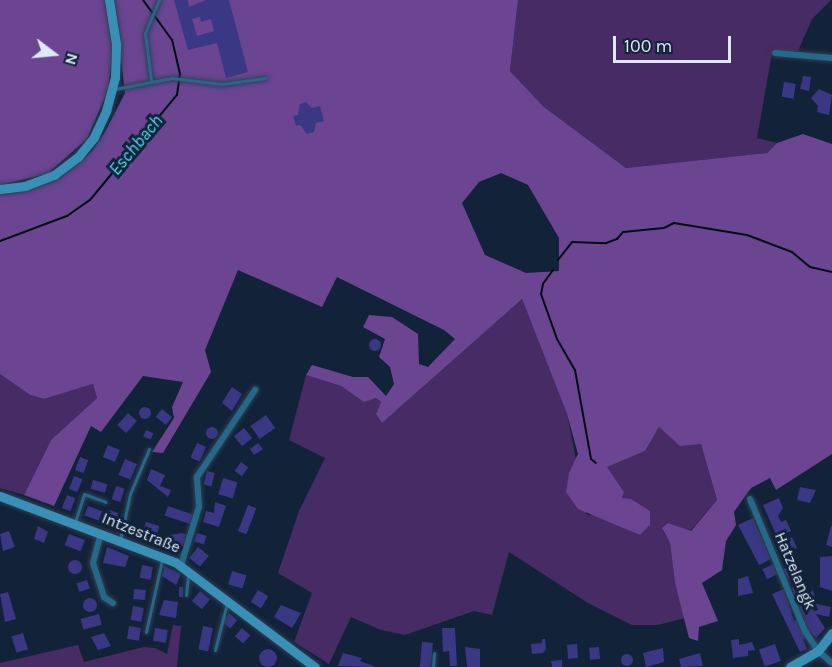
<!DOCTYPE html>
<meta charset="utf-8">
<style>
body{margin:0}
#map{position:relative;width:832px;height:667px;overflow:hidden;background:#122238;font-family:Karla,sans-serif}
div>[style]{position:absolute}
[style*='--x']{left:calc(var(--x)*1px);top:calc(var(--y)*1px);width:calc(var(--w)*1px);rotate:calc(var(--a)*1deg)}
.green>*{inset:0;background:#472b64}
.forest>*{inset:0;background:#6b4592}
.stream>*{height:2px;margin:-1px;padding:0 1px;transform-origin:1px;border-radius:1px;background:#000e11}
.building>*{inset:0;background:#3a3785;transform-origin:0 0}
.round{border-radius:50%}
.roads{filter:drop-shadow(0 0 2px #2f3e53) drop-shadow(0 0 2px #2f3e53)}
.lane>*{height:3px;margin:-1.5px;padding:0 1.5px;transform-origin:1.5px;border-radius:1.5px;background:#256989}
.street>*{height:6px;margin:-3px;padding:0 3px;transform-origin:3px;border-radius:3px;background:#256989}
.secondary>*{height:9px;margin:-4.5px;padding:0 4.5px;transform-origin:4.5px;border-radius:4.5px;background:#3990b7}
span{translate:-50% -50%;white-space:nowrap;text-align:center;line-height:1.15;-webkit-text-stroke:6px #122238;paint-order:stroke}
.street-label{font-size:16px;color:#dee8f7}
.water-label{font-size:18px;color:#47dcf0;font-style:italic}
.north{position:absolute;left:24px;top:24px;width:60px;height:60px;-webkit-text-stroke:4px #122238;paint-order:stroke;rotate:106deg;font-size:16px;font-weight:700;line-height:24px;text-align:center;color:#dee8f7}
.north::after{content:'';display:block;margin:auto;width:21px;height:27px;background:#dee8f7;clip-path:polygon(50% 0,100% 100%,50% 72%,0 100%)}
.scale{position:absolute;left:613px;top:36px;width:118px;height:27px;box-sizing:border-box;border:3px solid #dee8f7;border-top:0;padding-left:8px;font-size:18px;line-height:21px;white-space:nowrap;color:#dee8f7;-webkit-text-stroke:4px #122238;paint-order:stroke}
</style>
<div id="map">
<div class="green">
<div style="clip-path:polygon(518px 0,831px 0,812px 19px,798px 51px,772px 53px,757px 138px,777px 143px,767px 153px,626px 168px,544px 107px,510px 71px)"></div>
<div style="clip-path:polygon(522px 299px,567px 414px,587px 515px,597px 515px,640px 535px,650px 525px,650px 511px,621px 498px,624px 492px,606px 467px,645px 451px,659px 427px,701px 444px,717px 500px,690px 531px,668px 523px,663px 531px,670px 543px,675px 583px,685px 618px,658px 625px,632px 625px,588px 603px,509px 552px,492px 615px,474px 611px,405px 635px,381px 630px,351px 617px,329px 664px,294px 642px,312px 593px,278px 573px,299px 511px,325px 458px,289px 440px,306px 375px,341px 386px,364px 401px,376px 398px,381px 402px,376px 414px,382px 423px)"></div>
<div style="clip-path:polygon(0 374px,30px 395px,44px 399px,93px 384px,97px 398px,51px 440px,24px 495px,0 488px)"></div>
<div style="clip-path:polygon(173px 625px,181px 626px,177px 667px,0 667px,0 663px,78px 645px,84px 662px,144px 647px,155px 648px,167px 654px)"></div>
</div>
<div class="forest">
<div style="clip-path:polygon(0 0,105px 0,113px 48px,108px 90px,87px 139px,47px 174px,0 185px)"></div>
<div style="clip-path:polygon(evenodd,114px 0,518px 0,510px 71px,544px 107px,626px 168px,767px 153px,777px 143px,803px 134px,832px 144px,832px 454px,776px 490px,770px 478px,751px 488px,734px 512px,736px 525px,726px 541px,722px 570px,702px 583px,718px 621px,699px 627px,698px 641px,689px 638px,675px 583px,670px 543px,662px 528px,668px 523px,691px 531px,717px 500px,701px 444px,680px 446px,659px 427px,645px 451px,607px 467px,624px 492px,622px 498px,631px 499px,650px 511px,650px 525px,640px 535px,578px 509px,566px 492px,569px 473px,578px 454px,567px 414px,522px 299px,382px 423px,376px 414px,381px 402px,376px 398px,364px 402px,341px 386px,306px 375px,312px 365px,353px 377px,368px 377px,386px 396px,394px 384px,390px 367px,379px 357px,385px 339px,363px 327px,369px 315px,392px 317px,418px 334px,419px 364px,428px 367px,455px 339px,444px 330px,337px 277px,322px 307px,238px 270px,205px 350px,211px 372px,163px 453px,152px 452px,174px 418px,172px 407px,183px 382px,143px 376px,101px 432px,91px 426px,54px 506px,24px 495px,51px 440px,97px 398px,93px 384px,44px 399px,30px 395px,0 374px,0 193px,29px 190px,61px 177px,91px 152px,105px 132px,125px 93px,114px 0,501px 173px,528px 185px,559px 238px,559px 271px,526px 273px,485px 255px,462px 203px,479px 182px,501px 173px)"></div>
</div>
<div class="stream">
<div style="--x:0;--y:241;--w:72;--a:-20.5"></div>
<div style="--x:67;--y:216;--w:28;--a:-35"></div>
<div style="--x:90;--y:200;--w:136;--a:-50.4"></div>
<div style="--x:177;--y:95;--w:21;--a:-82"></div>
<div style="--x:180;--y:74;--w:35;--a:-103"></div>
<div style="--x:172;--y:40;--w:49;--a:-125.9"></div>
<div style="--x:558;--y:260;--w:23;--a:-52"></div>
<div style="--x:572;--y:242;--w:34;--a:2"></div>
<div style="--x:606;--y:243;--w:12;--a:-20"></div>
<div style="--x:617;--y:239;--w:9;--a:-49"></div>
<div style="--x:623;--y:232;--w:41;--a:-5.6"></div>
<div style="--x:664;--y:228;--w:11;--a:-27"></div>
<div style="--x:674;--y:223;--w:74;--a:9.3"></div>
<div style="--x:747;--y:235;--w:48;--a:20.7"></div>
<div style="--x:792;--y:252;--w:23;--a:40"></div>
<div style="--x:810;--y:267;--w:23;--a:13"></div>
<div style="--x:553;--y:270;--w:17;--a:126"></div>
<div style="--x:543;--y:284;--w:10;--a:101"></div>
<div style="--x:541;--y:294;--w:48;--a:70.4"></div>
<div style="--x:557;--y:339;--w:36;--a:60"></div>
<div style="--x:575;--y:370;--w:90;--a:79.8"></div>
<div style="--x:591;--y:459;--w:6;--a:39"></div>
</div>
<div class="building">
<div style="clip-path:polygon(evenodd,174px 0,188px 0,189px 7px,206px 0,229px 0,248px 72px,226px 78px,217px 43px,188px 50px,174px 0,200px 17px,201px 22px,211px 19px,214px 31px,197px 36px,192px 19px,200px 17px)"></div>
<div style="clip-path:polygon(803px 76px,811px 77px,809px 91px,800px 89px)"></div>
<div style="left:784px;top:82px;width:12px;height:15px;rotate:9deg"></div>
<div style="clip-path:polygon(819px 89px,832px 95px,829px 115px,817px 112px,818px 106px,811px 98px)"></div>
<div style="clip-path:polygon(306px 102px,312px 108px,320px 106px,324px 121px,316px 123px,314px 132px,307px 134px,300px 125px,296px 126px,293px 116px,298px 115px,300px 104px)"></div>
<div class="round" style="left:369px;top:339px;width:12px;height:12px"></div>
<div style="clip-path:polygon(232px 387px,242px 394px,232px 411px,222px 403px)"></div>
<div class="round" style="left:139px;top:407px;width:12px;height:12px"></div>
<div style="left:162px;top:409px;width:13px;height:10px;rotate:39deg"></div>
<div style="left:128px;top:413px;width:12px;height:16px;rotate:42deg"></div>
<div style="left:266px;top:415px;width:16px;height:19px;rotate:55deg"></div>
<div class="round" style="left:206px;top:427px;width:12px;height:12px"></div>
<div style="left:244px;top:428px;width:13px;height:13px;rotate:51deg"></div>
<div style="left:146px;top:430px;width:8px;height:7px;rotate:23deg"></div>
<div style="left:197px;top:443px;width:10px;height:16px;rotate:24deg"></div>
<div style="clip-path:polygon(258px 443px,263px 449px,254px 455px,250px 449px)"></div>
<div style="left:108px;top:445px;width:13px;height:13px;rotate:23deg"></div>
<div style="left:80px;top:457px;width:9px;height:14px;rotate:21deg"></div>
<div style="left:125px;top:459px;width:13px;height:17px;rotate:23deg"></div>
<div style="left:241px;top:462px;width:9px;height:11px;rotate:36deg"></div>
<div style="clip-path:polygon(151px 469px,165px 475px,160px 486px,171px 490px,168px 497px,147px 480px)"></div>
<div style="left:207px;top:471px;width:8px;height:14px;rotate:14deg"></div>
<div style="left:74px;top:476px;width:9px;height:14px;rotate:21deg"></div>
<div style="left:223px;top:478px;width:15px;height:17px;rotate:16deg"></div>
<div style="left:93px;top:480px;width:15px;height:9px;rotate:16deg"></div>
<div style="left:116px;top:486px;width:9px;height:14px;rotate:18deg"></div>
<div style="clip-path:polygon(800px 487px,816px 490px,810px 503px,797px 500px)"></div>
<div style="left:67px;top:495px;width:9px;height:14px;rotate:21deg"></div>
<div style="clip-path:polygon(779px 498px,783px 508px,778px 516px,781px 522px,786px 520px,791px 531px,777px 537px,763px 505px)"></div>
<div style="clip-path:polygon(215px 502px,226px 506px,219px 527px,203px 522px,206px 511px,214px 513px)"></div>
<div style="left:248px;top:505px;width:9px;height:28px;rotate:21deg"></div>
<div style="left:88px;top:506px;width:15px;height:10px;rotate:20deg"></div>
<div style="left:168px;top:506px;width:28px;height:10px;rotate:19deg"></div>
<div style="left:110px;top:510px;width:9px;height:14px;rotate:21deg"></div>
<div style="clip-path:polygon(753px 518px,771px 559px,759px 565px,738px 525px)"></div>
<div style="left:146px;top:522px;width:14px;height:12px;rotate:17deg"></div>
<div style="clip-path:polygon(38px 526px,48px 532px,44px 543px,34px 539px)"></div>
<div style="clip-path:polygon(831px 526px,832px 526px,832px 547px,826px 545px)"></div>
<div style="clip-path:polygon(9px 531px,15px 547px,3px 551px,0 534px)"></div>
<div style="clip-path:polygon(182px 533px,187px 535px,179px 553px,164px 547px,169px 535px)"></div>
<div style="left:197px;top:533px;width:10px;height:9px;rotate:17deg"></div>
<div style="left:69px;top:534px;width:17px;height:12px;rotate:21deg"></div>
<div style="left:792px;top:537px;width:12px;height:13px;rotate:66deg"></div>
<div style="clip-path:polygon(107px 547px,129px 556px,125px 567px,103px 563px)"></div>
<div style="left:198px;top:547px;width:14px;height:14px;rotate:39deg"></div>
<div style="clip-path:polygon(832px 556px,832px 591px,820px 587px,820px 557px)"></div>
<div class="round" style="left:68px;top:560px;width:14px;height:14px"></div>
<div style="left:773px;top:564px;width:11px;height:12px;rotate:63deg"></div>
<div style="left:142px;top:565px;width:11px;height:13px;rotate:10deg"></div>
<div style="clip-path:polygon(792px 565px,796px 576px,788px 579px,783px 569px)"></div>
<div style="clip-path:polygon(164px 566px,181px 574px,176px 585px,162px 576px)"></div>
<div style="left:232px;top:571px;width:15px;height:14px;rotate:16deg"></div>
<div style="clip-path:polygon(748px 576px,753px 593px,738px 596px,738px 579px)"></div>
<div style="left:87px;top:580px;width:9px;height:11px;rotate:72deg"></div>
<div style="clip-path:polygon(800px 584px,805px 596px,813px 590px,816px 604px,831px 607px,829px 617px,816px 614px,825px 628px,816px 638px,808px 630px,792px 588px)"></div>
<div style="left:179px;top:587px;width:4px;height:10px"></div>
<div style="left:134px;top:589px;width:12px;height:10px;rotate:5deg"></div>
<div style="clip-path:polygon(784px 589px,794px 621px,798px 619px,806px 638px,803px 639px,807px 649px,800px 652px,772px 594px)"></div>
<div style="left:258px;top:590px;width:12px;height:14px;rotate:31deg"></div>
<div style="left:200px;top:591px;width:13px;height:13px;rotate:39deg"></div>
<div style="clip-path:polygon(8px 592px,16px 619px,5px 622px,0 594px)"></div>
<div class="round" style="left:83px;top:598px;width:14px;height:14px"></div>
<div style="clip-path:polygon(164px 600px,178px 602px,176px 618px,159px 615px)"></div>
<div style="clip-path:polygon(281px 605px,301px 613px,292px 628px,274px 617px)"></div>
<div style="left:133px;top:606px;width:11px;height:14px;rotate:10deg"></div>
<div style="left:229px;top:613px;width:11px;height:11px;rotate:41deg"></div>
<div style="left:99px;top:614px;width:11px;height:19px;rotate:75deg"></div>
<div style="left:129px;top:626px;width:12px;height:13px;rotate:9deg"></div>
<div style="left:203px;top:626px;width:10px;height:24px;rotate:11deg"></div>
<div style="left:155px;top:628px;width:13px;height:13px;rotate:9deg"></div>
<div style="left:242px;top:628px;width:11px;height:11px;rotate:41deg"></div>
<div style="clip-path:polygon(442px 628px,455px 628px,457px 666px,450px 666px,449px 651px,443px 652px)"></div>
<div style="left:23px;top:633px;width:17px;height:12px;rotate:73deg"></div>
<div style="clip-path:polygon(104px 633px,111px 646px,98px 650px,91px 637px)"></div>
<div style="clip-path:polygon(542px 639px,545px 639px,546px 649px,543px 653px,532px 654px,531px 644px,542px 643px)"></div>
<div style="clip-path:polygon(739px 639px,739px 645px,752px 642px,755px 650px,748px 651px,748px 656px,733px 658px,731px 640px)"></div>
<div style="left:422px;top:642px;width:11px;height:25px;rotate:5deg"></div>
<div style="left:577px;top:644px;width:14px;height:10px;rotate:86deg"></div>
<div style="left:775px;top:644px;width:18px;height:17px;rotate:71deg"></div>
<div style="clip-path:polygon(465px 647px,480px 649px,480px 667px,467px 667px)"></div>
<div style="left:599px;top:647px;width:12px;height:10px;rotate:85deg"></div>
<div style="clip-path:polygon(663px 648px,664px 662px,646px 667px,643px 653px)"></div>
<div class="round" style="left:259px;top:649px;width:18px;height:18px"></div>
<div style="clip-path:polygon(343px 653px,362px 658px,360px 661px,376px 667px,338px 666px)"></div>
<div style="clip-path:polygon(700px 653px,703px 666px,681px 667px,679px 659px)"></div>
<div class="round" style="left:621px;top:654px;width:12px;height:12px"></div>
<div style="clip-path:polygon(562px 660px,562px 667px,552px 667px,551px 661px)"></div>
</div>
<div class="roads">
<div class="lane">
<div style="--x:151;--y:80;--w:47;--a:-97.3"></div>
<div style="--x:145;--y:33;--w:36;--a:-67"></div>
<div style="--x:115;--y:89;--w:58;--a:-10.9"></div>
<div style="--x:172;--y:78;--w:50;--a:6.8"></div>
<div style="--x:222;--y:84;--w:44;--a:-7.8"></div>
<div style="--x:75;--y:522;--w:29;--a:-72"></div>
<div style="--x:84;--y:494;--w:23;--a:20"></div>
<div style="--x:120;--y:540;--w:47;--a:-77.7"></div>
<div style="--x:130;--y:494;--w:49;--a:-67.1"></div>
<div style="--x:186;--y:595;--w:19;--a:-84"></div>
<div style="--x:146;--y:632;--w:74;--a:-77.5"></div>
<div style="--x:215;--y:650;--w:49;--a:-75.7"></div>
<div style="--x:433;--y:667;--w:14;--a:-86"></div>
</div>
<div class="street">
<div style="--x:775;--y:53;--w:57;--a:5"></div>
<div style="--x:750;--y:499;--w:143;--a:67.4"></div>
<div style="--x:805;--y:631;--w:24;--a:57"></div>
<div style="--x:818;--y:651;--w:18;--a:41"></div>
<div style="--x:101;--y:533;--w:31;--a:105"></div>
<div style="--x:93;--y:563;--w:36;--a:72"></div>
<div style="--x:104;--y:597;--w:11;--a:34"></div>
<div style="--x:181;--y:565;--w:61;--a:-72.8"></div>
<div style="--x:199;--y:507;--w:30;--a:-94"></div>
<div style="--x:197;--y:477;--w:105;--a:-56.3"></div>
</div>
<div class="secondary">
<div style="--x:0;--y:189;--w:25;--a:-7"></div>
<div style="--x:25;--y:186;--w:31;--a:-21"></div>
<div style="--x:54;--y:175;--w:30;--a:-37"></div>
<div style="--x:78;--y:157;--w:26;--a:-51"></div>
<div style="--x:94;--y:137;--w:29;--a:-65"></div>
<div style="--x:106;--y:111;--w:35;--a:-75"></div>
<div style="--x:115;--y:77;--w:33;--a:-88"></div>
<div style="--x:116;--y:44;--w:45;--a:-99"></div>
<div style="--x:0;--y:496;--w:187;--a:20.7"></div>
<div style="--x:175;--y:562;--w:175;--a:36.9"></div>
<div style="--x:790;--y:667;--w:32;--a:-30"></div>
<div style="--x:818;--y:651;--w:23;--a:-52"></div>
</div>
</div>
<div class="street-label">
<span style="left:141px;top:533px;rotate:22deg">Intzestraße</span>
<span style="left:795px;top:571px;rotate:67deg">Hatzelangk</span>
</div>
<div class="water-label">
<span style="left:136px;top:145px;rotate:-50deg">Eschbach</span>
</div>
<div class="north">N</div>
<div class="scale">100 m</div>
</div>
